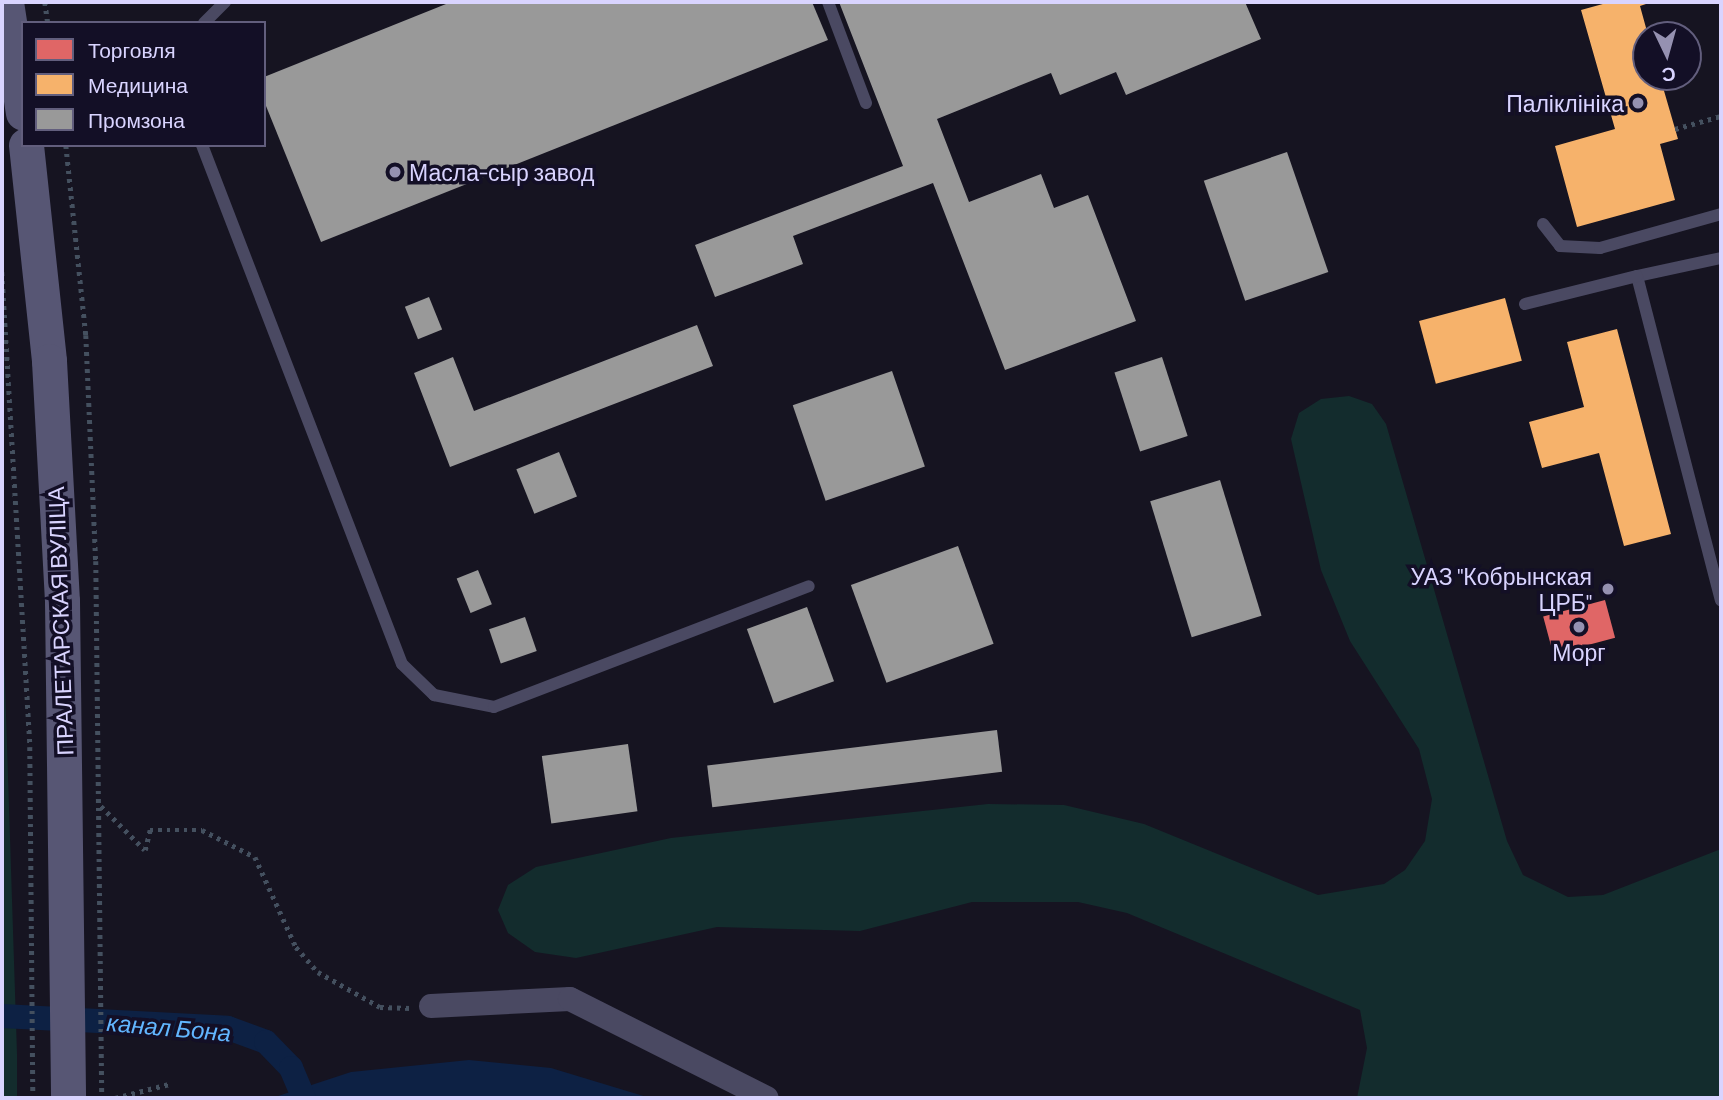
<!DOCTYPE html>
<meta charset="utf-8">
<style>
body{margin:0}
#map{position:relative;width:1723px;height:1100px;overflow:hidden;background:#161421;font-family:Barlow,sans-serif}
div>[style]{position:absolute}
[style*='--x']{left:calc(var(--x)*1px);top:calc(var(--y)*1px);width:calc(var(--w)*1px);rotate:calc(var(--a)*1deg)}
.green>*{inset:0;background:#132c2d}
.water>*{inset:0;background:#0d2144}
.shops>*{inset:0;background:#e06666;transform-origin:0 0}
.health>*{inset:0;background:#f6b26b;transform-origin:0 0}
.industry>*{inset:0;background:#999;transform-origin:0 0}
.canal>*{height:24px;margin:-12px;padding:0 12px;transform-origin:12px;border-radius:12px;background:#0d2144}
.path>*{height:4.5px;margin-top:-2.25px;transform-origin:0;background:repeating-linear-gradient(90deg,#44505f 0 3.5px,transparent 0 8.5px)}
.service>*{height:12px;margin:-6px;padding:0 6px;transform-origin:6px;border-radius:6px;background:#4a4962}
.minor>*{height:24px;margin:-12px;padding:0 12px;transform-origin:12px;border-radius:12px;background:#4a4962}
.secondary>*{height:35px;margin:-17.5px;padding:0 17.5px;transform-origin:17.5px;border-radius:17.5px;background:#575674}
.dots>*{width:19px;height:19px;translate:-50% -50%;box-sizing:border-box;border:4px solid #130f26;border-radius:50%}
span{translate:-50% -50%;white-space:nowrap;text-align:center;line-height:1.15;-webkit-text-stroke:7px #130f26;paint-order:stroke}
.poi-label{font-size:23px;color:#d9d4ff}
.right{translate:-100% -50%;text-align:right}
.left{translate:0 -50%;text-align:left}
.street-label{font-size:23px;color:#d9d4ff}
.water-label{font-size:24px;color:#62b6ff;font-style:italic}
.frame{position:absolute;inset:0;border:4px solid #d9d4ff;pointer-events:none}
.legend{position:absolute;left:21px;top:21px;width:245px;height:126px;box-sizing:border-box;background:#130f26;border:2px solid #625e7d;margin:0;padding:9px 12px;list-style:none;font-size:21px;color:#d9d4ff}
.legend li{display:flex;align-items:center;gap:14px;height:35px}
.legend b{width:35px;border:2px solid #625e7d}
.north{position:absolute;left:1632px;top:21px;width:70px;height:70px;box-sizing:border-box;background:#130f26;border:2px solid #625e7d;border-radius:50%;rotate:175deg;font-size:19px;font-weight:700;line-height:28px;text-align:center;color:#d9d4ff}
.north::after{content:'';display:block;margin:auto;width:24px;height:32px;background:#9591b1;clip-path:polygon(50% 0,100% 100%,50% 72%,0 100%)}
</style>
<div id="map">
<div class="green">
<div style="clip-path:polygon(1349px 396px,1372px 404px,1386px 424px,1507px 841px,1523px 875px,1568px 897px,1603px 895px,1721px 849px,1721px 1098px,1357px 1098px,1367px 1048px,1360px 1010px,1127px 913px,1078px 902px,972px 902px,860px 931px,717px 927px,576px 958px,535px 952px,508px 933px,498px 910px,508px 885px,536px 867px,671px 838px,988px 804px,1064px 805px,1144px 824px,1318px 895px,1384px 884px,1405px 870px,1425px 841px,1432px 799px,1419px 749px,1350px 641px,1321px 570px,1291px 439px,1299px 413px,1321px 399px)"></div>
<div style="clip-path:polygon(2px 591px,17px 1054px,17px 1098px,2px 1098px)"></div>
</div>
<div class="water">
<div style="clip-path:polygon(469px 1060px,551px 1068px,650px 1098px,272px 1098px,351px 1072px)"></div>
</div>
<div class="shops">
<div style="left:1605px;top:600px;width:39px;height:64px;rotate:75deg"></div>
</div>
<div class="health">
<div style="clip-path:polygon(1610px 2px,1652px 2px,1640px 6px,1648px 35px,1646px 77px,1660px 77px,1678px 139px,1660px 144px,1675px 200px,1577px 227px,1555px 146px,1615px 129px,1581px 10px)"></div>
<div style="left:1505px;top:298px;width:65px;height:89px;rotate:75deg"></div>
<div style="clip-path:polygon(1617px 329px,1671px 534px,1624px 546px,1599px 453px,1542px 468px,1529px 422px,1584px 407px,1567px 342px)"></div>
</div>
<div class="industry">
<div style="clip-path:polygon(451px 2px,812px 2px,828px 40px,321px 242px,264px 101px,264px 77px)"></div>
<div style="clip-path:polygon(839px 2px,1245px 2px,1261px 39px,1126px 95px,1116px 72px,1060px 95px,1051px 73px,937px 119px,969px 202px,1041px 174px,1054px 208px,1088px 195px,1136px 321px,1005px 370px,933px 183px,793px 236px,803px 264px,715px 297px,695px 245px,903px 166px)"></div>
<div style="left:1287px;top:152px;width:127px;height:88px;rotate:71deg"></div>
<div style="left:429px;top:297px;width:35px;height:26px;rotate:68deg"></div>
<div style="clip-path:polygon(697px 325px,713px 366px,450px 467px,414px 373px,453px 357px,474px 411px)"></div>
<div style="left:1162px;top:357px;width:83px;height:50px;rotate:72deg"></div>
<div style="left:892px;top:371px;width:101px;height:105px;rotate:71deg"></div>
<div style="left:559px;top:452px;width:48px;height:46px;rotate:68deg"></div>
<div style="left:1220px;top:480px;width:142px;height:73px;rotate:73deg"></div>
<div style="left:958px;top:546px;width:104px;height:114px;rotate:70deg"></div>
<div style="left:478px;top:570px;width:37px;height:23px;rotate:68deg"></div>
<div style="left:807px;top:607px;width:79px;height:64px;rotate:70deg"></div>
<div style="left:525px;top:617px;width:36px;height:38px;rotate:71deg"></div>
<div style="left:997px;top:730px;width:42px;height:292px;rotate:83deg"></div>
<div style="left:628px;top:744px;width:68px;height:87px;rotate:82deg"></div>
</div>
<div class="canal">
<div style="--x:2;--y:1016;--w:226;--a:3"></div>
<div style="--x:228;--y:1028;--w:40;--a:20.2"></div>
<div style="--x:266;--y:1042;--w:36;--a:46"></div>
<div style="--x:291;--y:1068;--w:33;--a:67"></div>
</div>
<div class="path">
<div style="--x:45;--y:2;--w:21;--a:82"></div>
<div style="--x:1675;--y:129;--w:48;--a:-15.8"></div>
<div style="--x:66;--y:145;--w:191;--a:84"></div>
<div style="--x:86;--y:335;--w:226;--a:87.5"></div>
<div style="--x:96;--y:561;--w:537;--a:89.36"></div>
<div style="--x:2;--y:272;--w:476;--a:86.6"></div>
<div style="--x:30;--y:747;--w:351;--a:89.5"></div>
<div style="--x:101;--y:806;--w:62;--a:45"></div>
<div style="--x:145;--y:850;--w:21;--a:-76"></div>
<div style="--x:150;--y:830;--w:52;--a:0"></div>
<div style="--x:202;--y:830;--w:59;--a:27"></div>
<div style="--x:255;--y:857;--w:99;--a:65.5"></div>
<div style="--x:296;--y:947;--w:33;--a:49"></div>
<div style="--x:318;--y:972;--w:71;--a:29.4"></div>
<div style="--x:380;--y:1007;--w:30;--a:2"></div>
<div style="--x:115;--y:1098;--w:56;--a:-14.5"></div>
</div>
<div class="service">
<div style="--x:828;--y:2;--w:108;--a:69.4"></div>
<div style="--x:204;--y:23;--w:30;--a:-45"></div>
<div style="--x:202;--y:145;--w:556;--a:68.93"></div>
<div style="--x:402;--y:664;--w:45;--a:44.1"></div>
<div style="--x:434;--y:695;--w:61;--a:11.3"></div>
<div style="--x:494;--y:707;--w:337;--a:-21"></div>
<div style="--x:1543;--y:224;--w:28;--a:52"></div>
<div style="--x:1560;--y:246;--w:40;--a:2.9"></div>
<div style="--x:1600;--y:248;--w:126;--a:-15.7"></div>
<div style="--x:1721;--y:258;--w:86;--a:167.9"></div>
<div style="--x:1637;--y:276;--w:335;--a:75.5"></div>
<div style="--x:1525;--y:304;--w:115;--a:-14"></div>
</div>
<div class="minor">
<div style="--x:431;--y:1006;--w:139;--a:-2.9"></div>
<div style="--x:570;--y:999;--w:220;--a:26.7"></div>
</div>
<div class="secondary">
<div style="--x:6;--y:2;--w:112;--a:81.3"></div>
<div style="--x:26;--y:145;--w:217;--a:83.9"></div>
<div style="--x:49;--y:361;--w:240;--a:86.9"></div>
<div style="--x:62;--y:601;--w:497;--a:89.3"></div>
</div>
<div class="dots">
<div style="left:1638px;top:103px;background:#9591b1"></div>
<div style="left:395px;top:172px;background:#9591b1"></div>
<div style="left:1608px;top:589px;background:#9591b1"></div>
<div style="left:1579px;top:627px;background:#9591b1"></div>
</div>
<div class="poi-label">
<span class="right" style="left:1624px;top:103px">Паліклініка</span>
<span class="left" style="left:409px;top:172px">Масла-сыр завод</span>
<span class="right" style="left:1592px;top:589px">УАЗ "Кобрынская<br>ЦРБ"</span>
<span style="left:1579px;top:652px">Морг</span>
</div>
<div class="street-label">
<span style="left:60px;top:621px;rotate:-92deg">ПРАЛЕТАРСКАЯ ВУЛІЦА</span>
</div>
<div class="water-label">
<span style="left:169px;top:1027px;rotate:5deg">канал Бона</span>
</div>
<div class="frame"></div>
<ul class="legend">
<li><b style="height:19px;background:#e06666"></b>Торговля</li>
<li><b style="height:19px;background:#f6b26b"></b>Медицина</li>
<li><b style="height:19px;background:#999"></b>Промзона</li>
</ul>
<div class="north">С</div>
</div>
